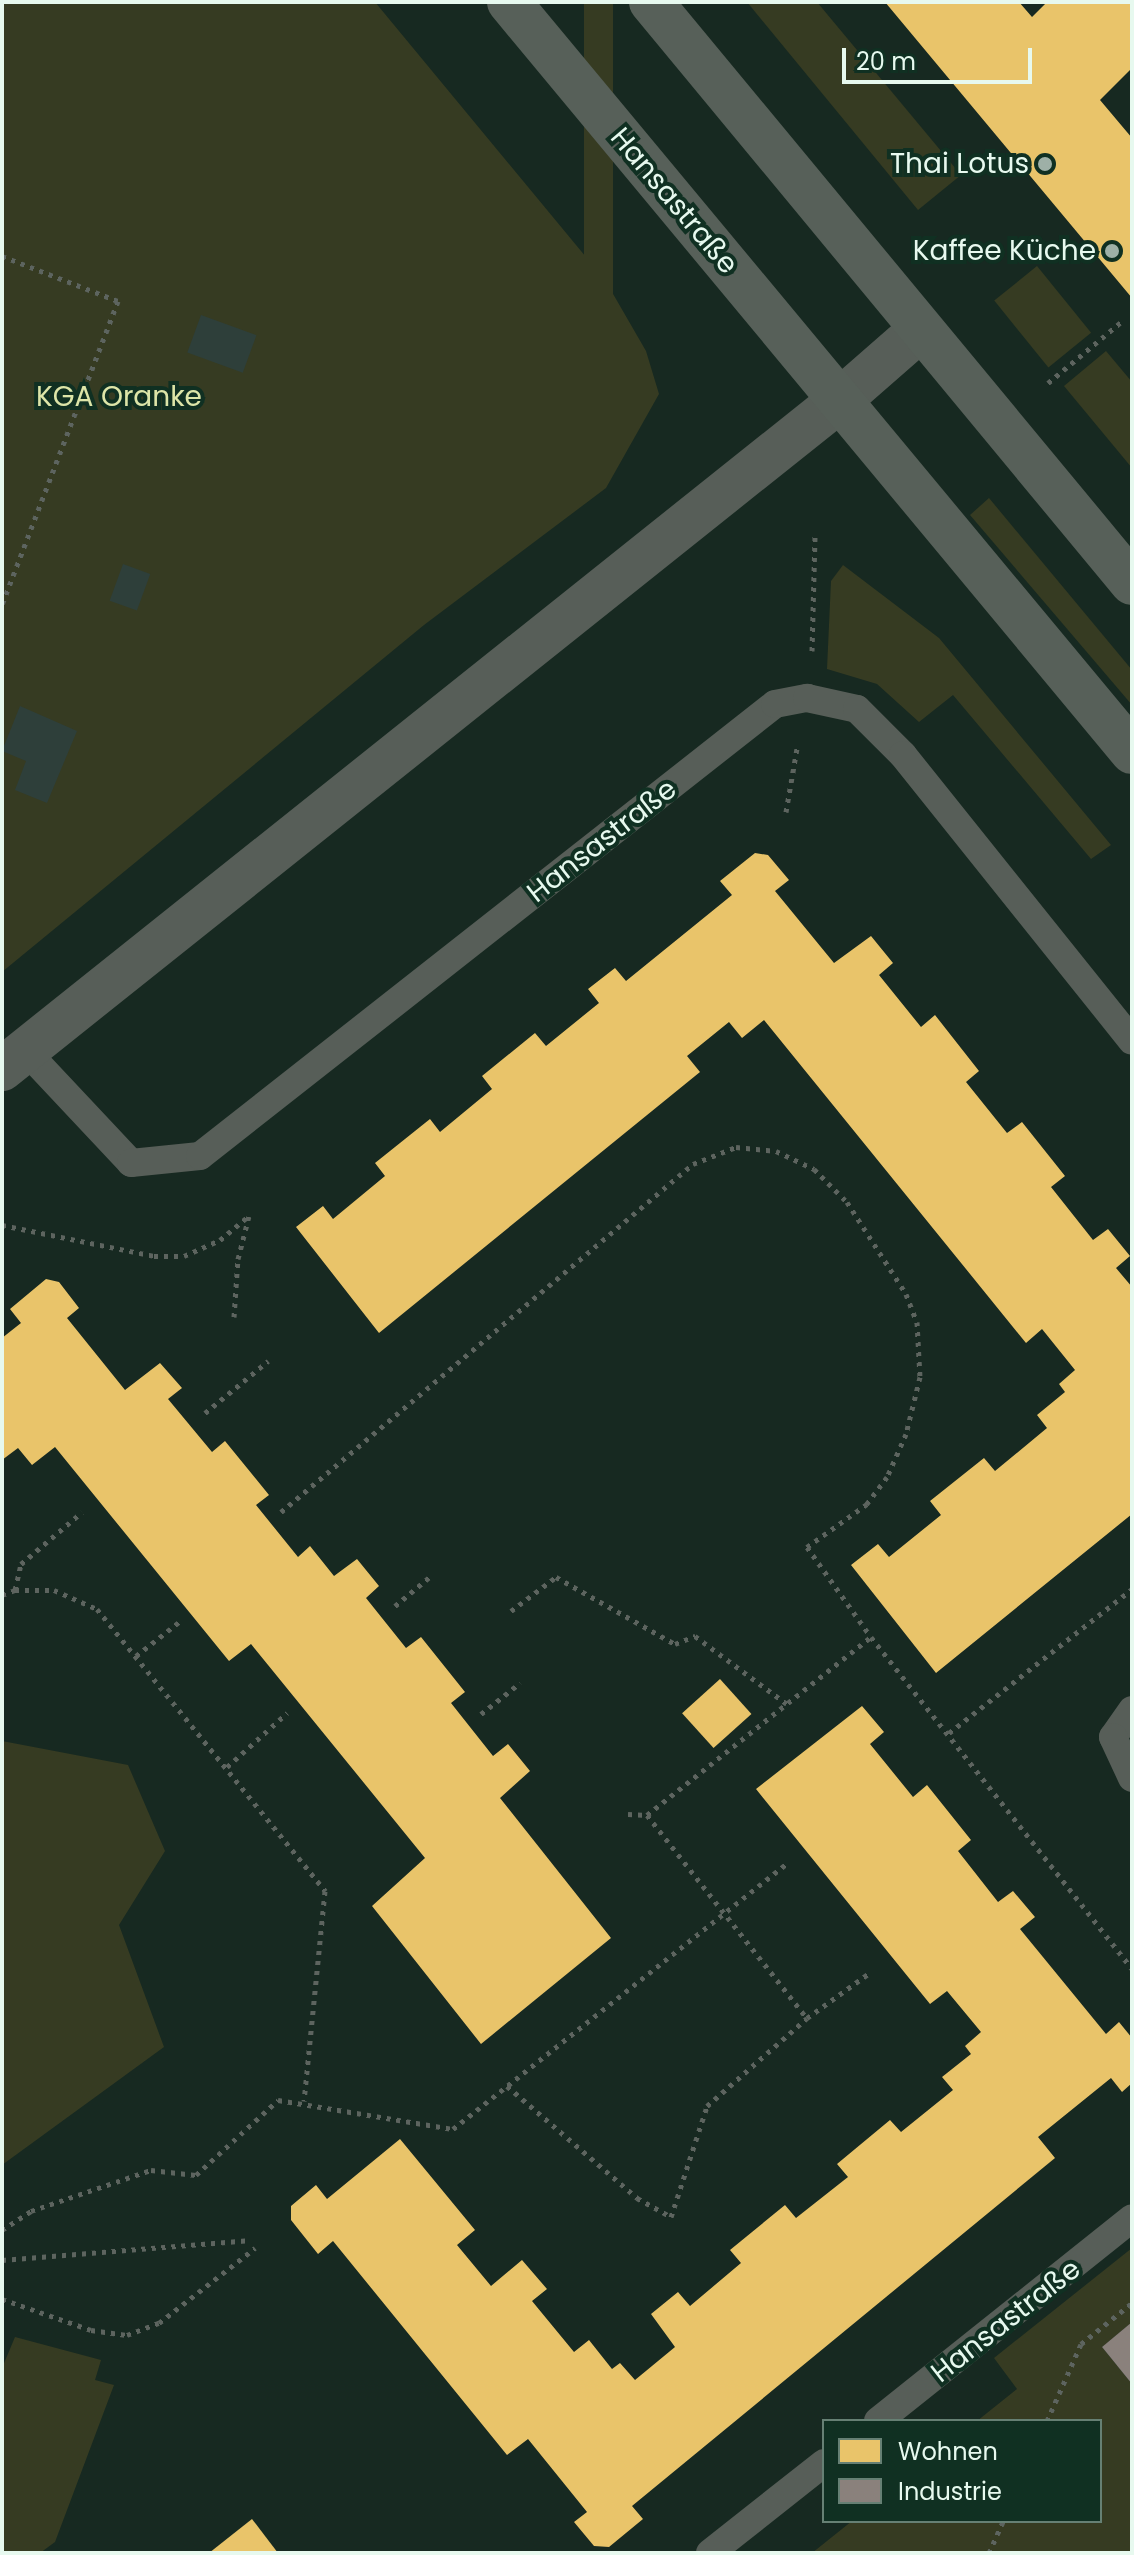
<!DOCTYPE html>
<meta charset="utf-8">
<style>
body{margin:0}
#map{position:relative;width:1134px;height:2555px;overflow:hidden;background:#172921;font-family:Poppins,sans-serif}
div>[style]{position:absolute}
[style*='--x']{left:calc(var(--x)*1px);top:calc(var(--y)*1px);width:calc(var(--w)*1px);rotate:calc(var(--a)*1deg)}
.green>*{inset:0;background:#363b22;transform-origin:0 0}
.homes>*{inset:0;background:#e9c46a;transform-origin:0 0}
.industry>*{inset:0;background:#8a817c}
.building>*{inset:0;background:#2e3f3a;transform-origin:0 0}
.path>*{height:5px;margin-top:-2.5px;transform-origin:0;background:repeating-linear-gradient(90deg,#5d645f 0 4px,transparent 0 10px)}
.lane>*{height:28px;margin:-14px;padding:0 14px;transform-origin:14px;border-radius:14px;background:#575e58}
.street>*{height:44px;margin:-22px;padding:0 22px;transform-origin:22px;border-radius:22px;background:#575e58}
.secondary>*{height:44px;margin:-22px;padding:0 22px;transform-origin:22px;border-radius:22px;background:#576059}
.dots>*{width:22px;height:22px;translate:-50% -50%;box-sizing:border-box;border:4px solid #103022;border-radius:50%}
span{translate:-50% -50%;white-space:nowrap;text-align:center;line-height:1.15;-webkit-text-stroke:8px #103022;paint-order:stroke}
.poi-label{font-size:28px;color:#e7f9ef}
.right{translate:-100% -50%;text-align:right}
.street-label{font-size:28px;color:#e7f9ef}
.park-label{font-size:28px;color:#dde5a8}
.frame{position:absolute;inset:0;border:4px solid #e7f9ef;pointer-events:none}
.legend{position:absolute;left:822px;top:2419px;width:280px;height:104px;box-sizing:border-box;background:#103022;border:2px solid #668074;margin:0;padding:10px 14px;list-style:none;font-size:24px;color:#e7f9ef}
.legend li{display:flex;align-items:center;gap:16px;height:40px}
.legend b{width:40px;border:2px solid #668074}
.scale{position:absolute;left:842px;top:48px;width:190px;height:36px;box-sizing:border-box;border:4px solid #e7f9ef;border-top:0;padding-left:10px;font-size:24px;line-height:28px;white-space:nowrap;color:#e7f9ef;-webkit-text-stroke:6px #103022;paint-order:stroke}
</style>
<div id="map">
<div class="green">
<div style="clip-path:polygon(2px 2px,375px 2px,605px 280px,646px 351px,659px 394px,606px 488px,424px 625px,2px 972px)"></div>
<div style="left:584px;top:2px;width:29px;height:308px"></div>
<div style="clip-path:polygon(747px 2px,817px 2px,961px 175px,918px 210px)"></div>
<div style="left:1037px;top:266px;width:86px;height:55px;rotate:51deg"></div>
<div style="clip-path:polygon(1106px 351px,1132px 382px,1132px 468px,1064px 386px)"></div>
<div style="clip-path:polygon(989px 498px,1132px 670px,1132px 705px,970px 515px)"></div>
<div style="clip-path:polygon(843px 565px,939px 638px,1111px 845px,1091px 859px,953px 695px,919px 722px,877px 684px,827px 669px,831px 581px)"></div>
<div style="clip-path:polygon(2px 1741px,128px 1765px,165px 1851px,119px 1925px,164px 2047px,2px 2165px)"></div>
<div style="clip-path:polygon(1132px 2248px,1132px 2322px,1102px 2347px,1132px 2384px,1132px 2553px,812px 2553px,852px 2521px,1100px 2521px,1100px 2421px,977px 2421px,1017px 2389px,994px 2358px)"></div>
<div style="clip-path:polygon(15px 2337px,101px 2360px,95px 2380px,114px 2385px,55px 2542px,40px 2553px,2px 2553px,2px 2368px)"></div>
</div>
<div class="homes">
<div style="clip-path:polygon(885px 2px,1019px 2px,1032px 17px,1047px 2px,1132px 2px,1132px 68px,1100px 100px,1132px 138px,1132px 298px)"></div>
<div style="clip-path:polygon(755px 853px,768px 855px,789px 880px,775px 891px,834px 963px,871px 936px,893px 963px,879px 975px,921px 1027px,935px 1015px,979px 1071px,966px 1082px,1007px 1133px,1022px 1122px,1065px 1176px,1051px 1187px,1093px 1240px,1108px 1229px,1130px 1256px,1116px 1268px,1132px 1287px,1132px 1514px,936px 1673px,851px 1565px,878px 1544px,889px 1557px,941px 1515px,930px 1501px,984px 1458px,995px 1471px,1047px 1428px,1037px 1415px,1065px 1392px,1059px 1384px,1075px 1370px,1042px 1329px,1026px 1343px,764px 1020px,742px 1038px,729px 1022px,687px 1056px,700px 1072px,379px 1333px,296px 1227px,323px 1206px,333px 1219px,385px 1176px,375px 1163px,430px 1119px,440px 1132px,492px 1089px,482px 1076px,535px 1033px,546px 1046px,599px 1003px,588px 989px,615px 968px,626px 981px,732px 895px,720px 881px)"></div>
<div style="clip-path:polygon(46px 1279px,59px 1282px,79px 1308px,67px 1318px,125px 1390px,160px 1363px,182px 1388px,168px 1399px,212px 1452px,225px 1441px,269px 1495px,256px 1505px,298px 1557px,310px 1546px,334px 1576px,357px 1559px,379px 1586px,366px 1598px,406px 1648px,421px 1637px,465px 1692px,451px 1703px,493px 1756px,508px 1744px,530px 1771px,500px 1798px,611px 1938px,481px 2044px,372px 1906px,425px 1858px,251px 1644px,229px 1661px,55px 1447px,32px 1465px,18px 1448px,2px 1460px,2px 1338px,21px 1323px,10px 1309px)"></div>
<div style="left:720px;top:1679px;width:47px;height:51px;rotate:48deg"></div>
<div style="clip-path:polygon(862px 1706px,884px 1732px,870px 1744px,913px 1797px,927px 1785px,971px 1840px,958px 1851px,998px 1902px,1013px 1891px,1035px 1917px,1020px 1929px,1106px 2034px,1119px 2022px,1132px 2038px,1132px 2083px,1122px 2092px,1111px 2078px,1038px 2137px,1055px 2158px,632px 2506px,643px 2519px,609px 2547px,594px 2546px,574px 2522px,587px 2512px,528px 2439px,507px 2455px,333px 2241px,318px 2254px,291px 2220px,291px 2206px,316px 2185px,327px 2199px,400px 2139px,475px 2230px,457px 2245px,491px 2286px,522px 2260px,547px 2289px,532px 2301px,574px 2352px,589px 2340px,612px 2369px,620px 2363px,635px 2380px,675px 2347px,651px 2314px,678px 2292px,690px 2306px,741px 2263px,730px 2250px,785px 2205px,796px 2218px,848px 2177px,837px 2164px,890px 2120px,901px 2132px,953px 2090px,942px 2077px,971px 2054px,965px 2046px,981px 2032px,947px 1991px,930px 2004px,756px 1789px)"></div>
<div style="clip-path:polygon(252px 2519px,278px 2553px,209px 2553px)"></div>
</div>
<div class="industry">
<div style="clip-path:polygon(1132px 2322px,1132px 2384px,1102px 2347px)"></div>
</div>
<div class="building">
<div style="left:201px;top:315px;width:59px;height:40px;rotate:20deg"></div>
<div style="left:123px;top:564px;width:29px;height:39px;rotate:20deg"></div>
<div style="clip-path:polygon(20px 706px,77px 731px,47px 803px,15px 790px,26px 761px,2px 751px)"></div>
</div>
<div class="path">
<div style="--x:2;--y:256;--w:124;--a:21.2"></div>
<div style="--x:118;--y:301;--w:324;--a:110.9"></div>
<div style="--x:1048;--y:383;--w:95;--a:-39.9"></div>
<div style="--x:812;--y:651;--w:115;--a:-88.5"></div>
<div style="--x:786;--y:812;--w:65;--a:-80.2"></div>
<div style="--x:2;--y:1225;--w:155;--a:11.5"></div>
<div style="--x:154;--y:1256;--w:30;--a:0"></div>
<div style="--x:184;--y:1256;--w:39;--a:-24"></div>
<div style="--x:220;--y:1240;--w:38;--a:-40"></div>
<div style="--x:234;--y:1317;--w:58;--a:-86.1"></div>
<div style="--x:238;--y:1259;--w:44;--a:-75.7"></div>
<div style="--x:205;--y:1413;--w:82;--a:-39.5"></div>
<div style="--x:281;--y:1512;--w:539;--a:-40.19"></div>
<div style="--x:693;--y:1164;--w:46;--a:-21.6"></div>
<div style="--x:736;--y:1147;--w:40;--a:5.7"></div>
<div style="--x:776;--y:1151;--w:42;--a:25.3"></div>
<div style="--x:814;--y:1169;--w:47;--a:45"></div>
<div style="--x:847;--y:1202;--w:109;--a:57.3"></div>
<div style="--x:906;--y:1294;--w:30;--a:69"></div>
<div style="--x:917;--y:1322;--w:55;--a:86.9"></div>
<div style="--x:920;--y:1377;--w:59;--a:103.8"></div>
<div style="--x:906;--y:1434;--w:47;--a:113.8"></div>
<div style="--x:887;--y:1477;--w:34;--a:127"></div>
<div style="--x:867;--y:1504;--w:74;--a:144.4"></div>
<div style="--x:807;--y:1547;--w:110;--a:54.6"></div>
<div style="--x:871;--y:1637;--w:422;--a:51.8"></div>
<div style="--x:15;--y:1590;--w:27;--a:-77"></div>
<div style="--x:21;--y:1564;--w:80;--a:-40.4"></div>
<div style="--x:2;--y:1595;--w:14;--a:-21"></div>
<div style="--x:15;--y:1590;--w:39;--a:0"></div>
<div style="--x:54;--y:1590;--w:47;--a:23.8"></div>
<div style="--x:97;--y:1609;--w:363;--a:51"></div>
<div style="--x:325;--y:1891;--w:211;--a:95.7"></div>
<div style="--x:395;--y:1606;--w:48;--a:-40"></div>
<div style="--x:511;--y:1611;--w:56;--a:-37.1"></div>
<div style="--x:556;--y:1577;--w:137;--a:29.4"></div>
<div style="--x:675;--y:1644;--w:22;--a:-22"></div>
<div style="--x:695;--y:1636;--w:114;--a:36.5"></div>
<div style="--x:136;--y:1656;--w:55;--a:-38.3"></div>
<div style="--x:481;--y:1714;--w:50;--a:-38.5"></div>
<div style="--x:949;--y:1733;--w:233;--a:-38.2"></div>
<div style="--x:227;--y:1767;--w:81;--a:-42"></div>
<div style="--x:628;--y:1814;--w:19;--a:3"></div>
<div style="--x:647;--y:1815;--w:286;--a:-38.5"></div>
<div style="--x:647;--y:1815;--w:258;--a:51.8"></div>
<div style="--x:807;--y:2018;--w:75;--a:-35.8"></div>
<div style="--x:507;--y:2086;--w:172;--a:40.7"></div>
<div style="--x:637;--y:2198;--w:39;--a:29"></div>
<div style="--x:671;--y:2217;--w:117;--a:-72"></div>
<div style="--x:707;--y:2106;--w:133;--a:-41.3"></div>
<div style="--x:2;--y:2230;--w:35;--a:-33"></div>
<div style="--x:31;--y:2211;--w:127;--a:-18.9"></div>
<div style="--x:151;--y:2170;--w:45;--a:6.3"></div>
<div style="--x:196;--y:2175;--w:111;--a:-42.4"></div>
<div style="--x:278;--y:2100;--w:177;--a:9.4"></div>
<div style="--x:453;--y:2129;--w:429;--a:-38.5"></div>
<div style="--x:2;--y:2260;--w:247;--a:-4.6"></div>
<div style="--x:2;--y:2299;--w:94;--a:19.2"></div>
<div style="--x:91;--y:2330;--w:36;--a:8"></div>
<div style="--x:127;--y:2335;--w:34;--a:-21"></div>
<div style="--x:159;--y:2323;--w:122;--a:-38"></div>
<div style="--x:1047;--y:2421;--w:84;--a:-66.2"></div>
<div style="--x:1081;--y:2344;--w:65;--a:-38.8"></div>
<div style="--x:989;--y:2553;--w:35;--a:-66"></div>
</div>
<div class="lane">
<div style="--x:25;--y:1050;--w:155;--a:46.8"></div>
<div style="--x:131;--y:1163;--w:69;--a:-5.8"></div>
<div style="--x:200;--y:1156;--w:731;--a:-38.17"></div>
<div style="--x:775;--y:704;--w:33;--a:-11"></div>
<div style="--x:807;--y:698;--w:51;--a:12.4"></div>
<div style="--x:857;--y:709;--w:65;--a:45"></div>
<div style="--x:903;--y:755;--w:366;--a:51.3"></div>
<div style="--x:1132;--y:1710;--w:33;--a:125"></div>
<div style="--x:1113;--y:1737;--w:45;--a:65.1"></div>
<div style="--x:878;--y:2421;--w:325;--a:-38.6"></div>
<div style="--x:710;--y:2553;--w:145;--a:-38.3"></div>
</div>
<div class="street">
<div style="--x:2;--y:1069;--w:1072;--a:-38.6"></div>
<div style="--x:840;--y:400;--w:106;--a:-41.2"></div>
</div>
<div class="secondary">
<div style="--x:509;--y:2;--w:975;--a:50.28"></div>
<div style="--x:651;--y:2;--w:754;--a:50.38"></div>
</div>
<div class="dots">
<div style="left:1045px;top:164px;background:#9eb0a7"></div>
<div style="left:1112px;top:251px;background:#9eb0a7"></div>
</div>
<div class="poi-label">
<span class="right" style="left:1029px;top:164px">Thai Lotus</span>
<span class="right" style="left:1096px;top:251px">Kaffee Küche</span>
</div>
<div class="street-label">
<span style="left:674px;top:201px;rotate:50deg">Hansastraße</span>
<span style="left:602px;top:841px;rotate:-38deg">Hansastraße</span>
<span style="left:1006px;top:2321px;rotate:-38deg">Hansastraße</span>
</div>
<div class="park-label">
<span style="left:119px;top:397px">KGA Oranke</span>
</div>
<div class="frame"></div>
<ul class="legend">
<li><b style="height:22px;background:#e9c46a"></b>Wohnen</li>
<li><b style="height:22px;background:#8a817c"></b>Industrie</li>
</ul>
<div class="scale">20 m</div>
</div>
